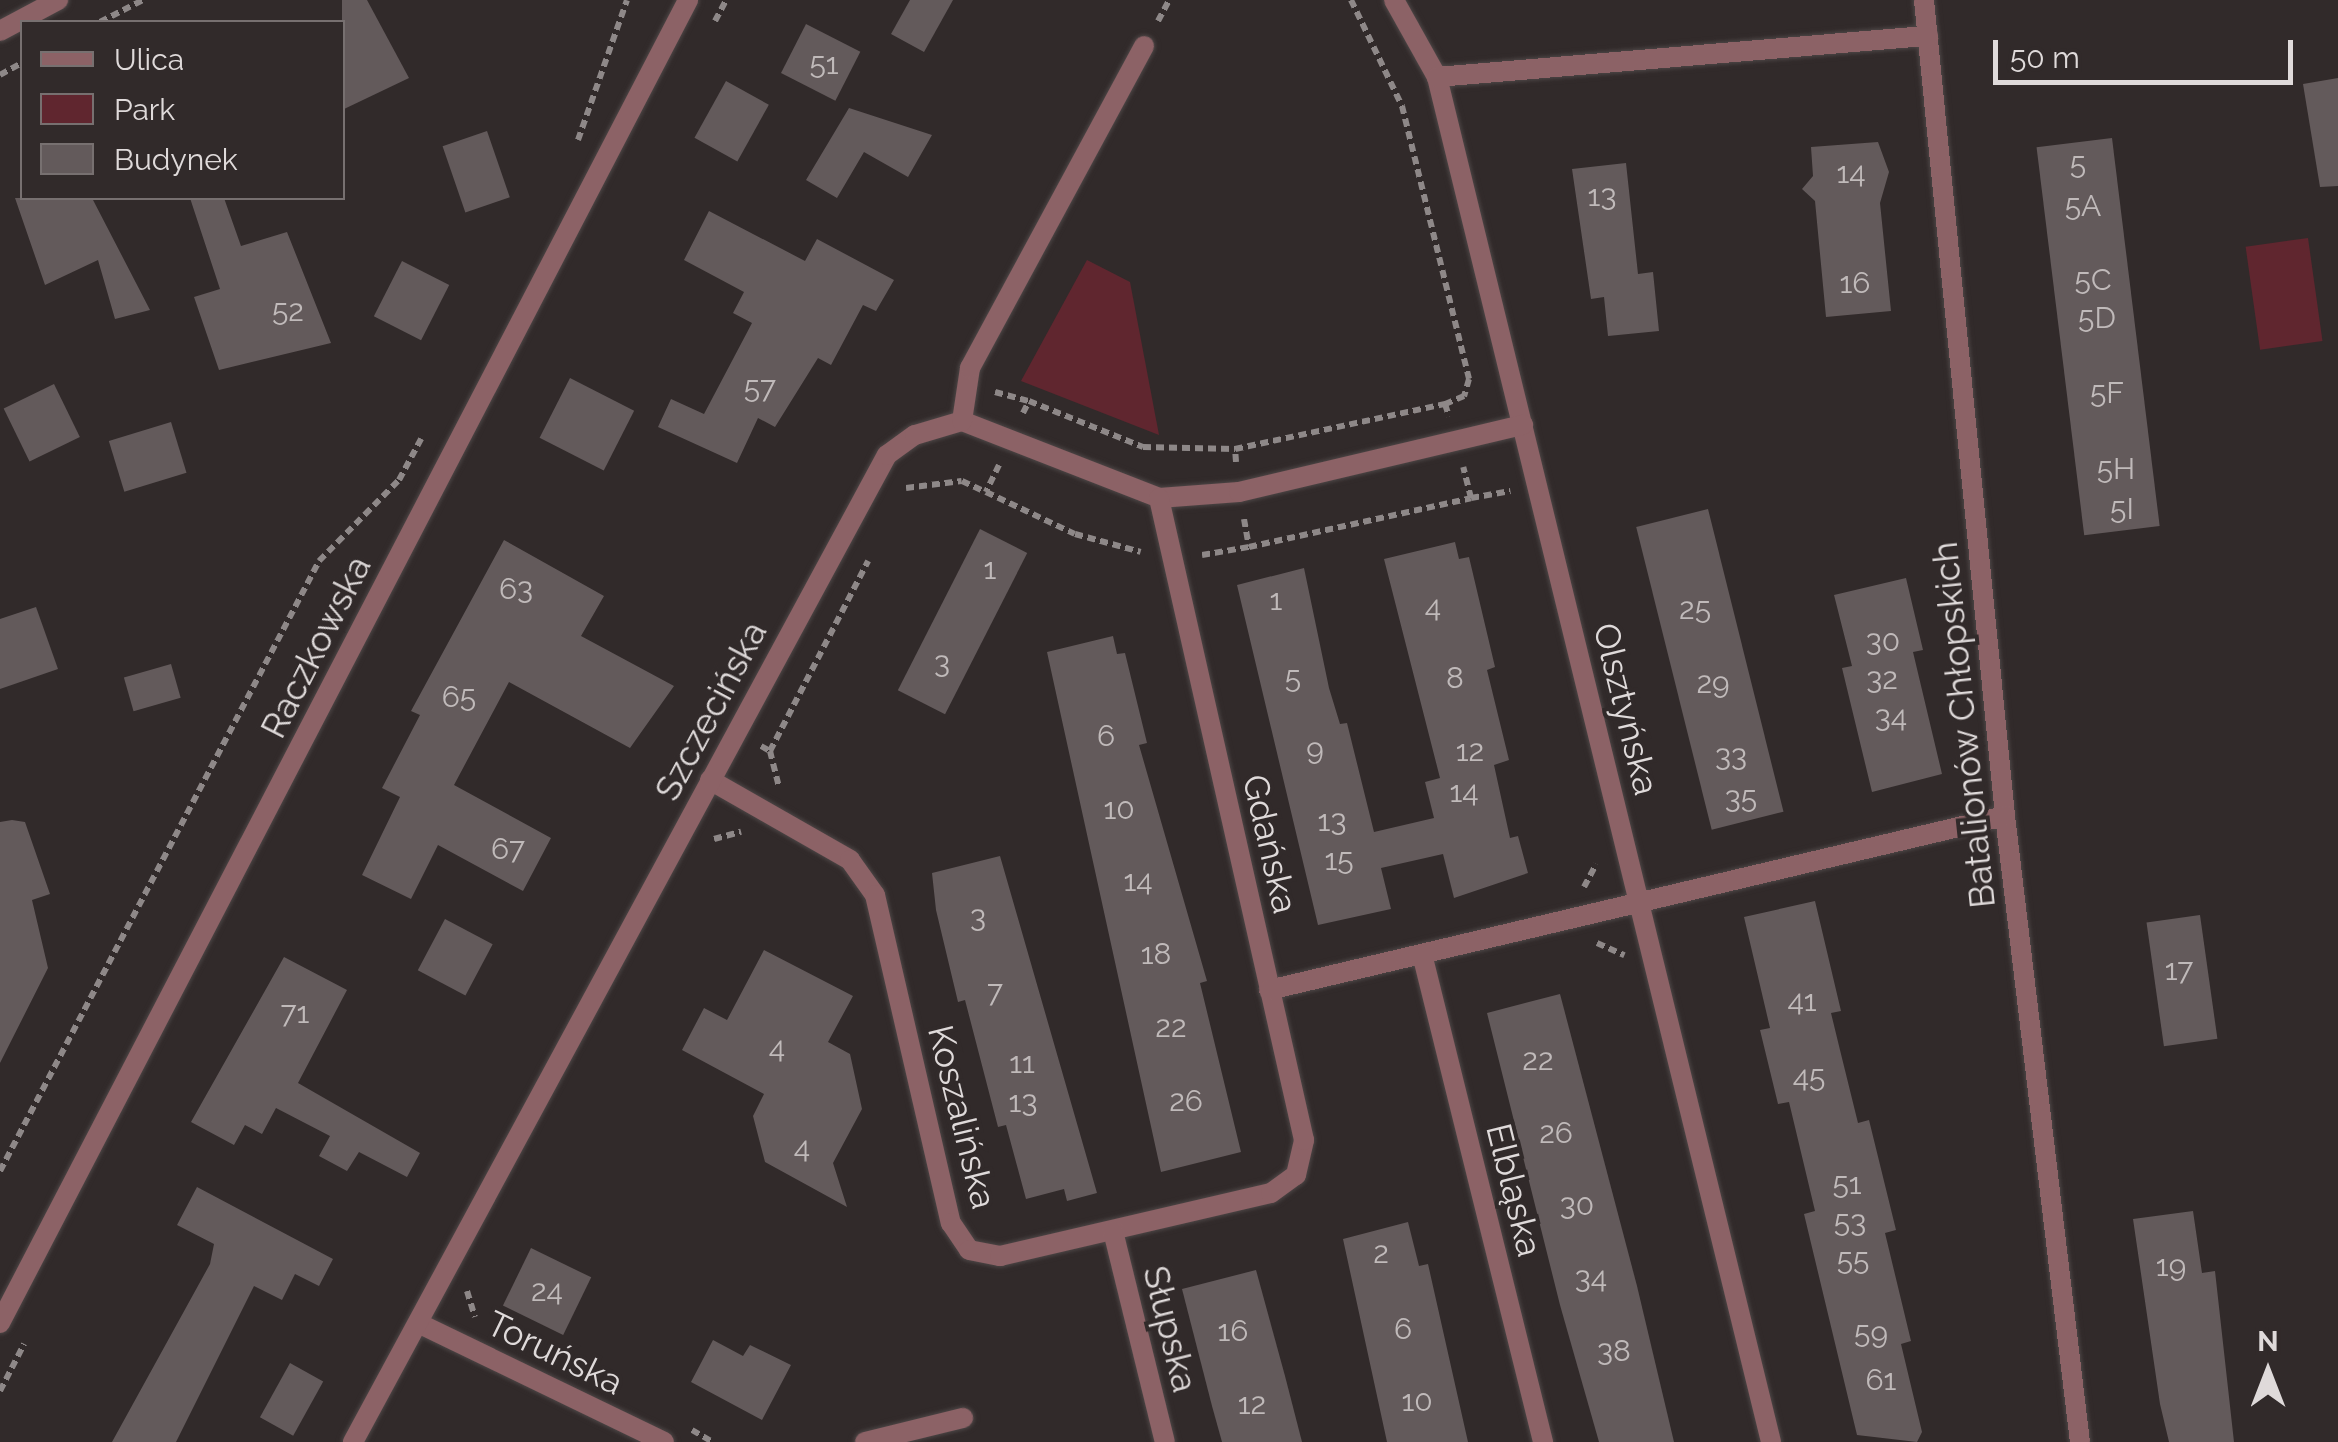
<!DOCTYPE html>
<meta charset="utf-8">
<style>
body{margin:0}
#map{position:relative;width:2338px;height:1442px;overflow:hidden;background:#312a2a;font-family:Raleway,sans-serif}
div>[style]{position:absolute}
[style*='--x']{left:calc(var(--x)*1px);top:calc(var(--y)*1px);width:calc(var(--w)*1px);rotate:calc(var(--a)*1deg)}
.green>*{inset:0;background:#60262f;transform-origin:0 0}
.building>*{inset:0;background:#635a5b;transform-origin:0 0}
.path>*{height:6px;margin-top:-3px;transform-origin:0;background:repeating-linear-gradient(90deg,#8e8888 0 8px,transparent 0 13px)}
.roads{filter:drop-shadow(0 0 2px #4d4646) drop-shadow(0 0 2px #4d4646)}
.minor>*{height:20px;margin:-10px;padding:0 10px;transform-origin:10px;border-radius:10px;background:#8c6266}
.tertiary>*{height:20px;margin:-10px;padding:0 10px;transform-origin:10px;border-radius:10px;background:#8c6266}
span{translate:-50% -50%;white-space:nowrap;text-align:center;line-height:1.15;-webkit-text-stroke:8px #312a2a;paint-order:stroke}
.number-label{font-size:30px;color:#c0baba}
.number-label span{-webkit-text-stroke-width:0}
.street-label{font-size:35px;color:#dfdada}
.legend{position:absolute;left:20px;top:20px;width:325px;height:180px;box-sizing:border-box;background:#312a2a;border:2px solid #777070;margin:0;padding:12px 18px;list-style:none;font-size:30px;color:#dfdada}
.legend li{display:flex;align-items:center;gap:20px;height:50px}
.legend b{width:50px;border:2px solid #777070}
.north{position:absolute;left:2218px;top:1322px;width:100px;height:100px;-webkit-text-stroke:8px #312a2a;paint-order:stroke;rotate:0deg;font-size:28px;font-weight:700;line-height:40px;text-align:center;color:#dfdada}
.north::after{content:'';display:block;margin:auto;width:35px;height:45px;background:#dfdada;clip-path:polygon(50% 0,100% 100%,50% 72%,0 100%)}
.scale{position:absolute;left:1993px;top:40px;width:300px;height:45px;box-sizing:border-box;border:5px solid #dfdada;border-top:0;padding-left:12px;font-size:30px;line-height:35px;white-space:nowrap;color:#dfdada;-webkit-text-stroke:8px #312a2a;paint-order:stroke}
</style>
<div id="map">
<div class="green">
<div style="left:2308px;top:238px;width:104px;height:63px;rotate:82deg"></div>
<div style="clip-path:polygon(1087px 260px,1130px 282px,1159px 435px,1021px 381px)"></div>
</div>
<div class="building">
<div style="clip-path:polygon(342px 0,367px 0,409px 78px,342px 110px)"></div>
<div style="clip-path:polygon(910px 0,953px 0,924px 52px,891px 34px)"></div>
<div style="left:806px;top:24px;width:61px;height:55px;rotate:27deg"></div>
<div style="clip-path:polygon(2338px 78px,2338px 186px,2320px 187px,2303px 84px)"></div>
<div style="left:726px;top:81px;width:49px;height:65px;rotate:29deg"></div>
<div style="clip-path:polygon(849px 108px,932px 135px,908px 177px,864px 152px,837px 198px,806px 180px)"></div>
<div style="left:487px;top:131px;width:70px;height:47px;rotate:71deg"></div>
<div style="left:2112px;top:138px;width:391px;height:76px;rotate:83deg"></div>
<div style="clip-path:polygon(1878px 142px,1889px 172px,1880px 203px,1891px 311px,1826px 317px,1815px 201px,1802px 189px,1813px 176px,1811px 147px)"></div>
<div style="clip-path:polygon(1626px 163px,1638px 274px,1653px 272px,1659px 331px,1608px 336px,1604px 297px,1591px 299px,1572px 169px)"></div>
<div style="clip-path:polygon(15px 198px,92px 198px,150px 310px,115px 319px,98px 260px,45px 285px)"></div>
<div style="clip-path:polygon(190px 198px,224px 198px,241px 246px,287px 232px,331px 343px,219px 370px,194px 297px,220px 289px)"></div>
<div style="clip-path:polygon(709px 211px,805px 261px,817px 239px,894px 280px,876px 311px,863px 305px,831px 365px,818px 358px,775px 427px,758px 418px,737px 463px,658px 427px,671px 399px,704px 414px,752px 323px,733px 313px,744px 292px,684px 260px)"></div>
<div style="left:402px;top:261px;width:53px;height:62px;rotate:27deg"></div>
<div style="left:570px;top:378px;width:72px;height:67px;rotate:27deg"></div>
<div style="left:54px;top:384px;width:59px;height:56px;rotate:64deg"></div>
<div style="left:171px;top:422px;width:53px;height:65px;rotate:73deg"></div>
<div style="left:1708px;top:509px;width:312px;height:74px;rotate:76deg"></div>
<div style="left:980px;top:529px;width:53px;height:181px;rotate:27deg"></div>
<div style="clip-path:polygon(504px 540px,604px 596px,581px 636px,674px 686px,630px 748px,509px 682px,454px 785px,551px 838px,523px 891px,438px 845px,411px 899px,362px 875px,400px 797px,382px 788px,420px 715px,411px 711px)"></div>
<div style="clip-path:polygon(1455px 542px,1459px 559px,1469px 557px,1495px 667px,1487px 670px,1509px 760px,1494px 765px,1510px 838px,1518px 836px,1528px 873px,1454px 898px,1443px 854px,1381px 868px,1391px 909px,1318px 925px,1237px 585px,1304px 568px,1329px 688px,1340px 724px,1347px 723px,1374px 832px,1434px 818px,1425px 782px,1440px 778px,1384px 559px)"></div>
<div style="clip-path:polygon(1906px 578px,1923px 650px,1913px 652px,1942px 774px,1872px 792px,1842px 668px,1852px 666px,1834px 595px)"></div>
<div style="clip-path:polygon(36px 607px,58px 669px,0 689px,0 619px)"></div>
<div style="clip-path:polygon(1113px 636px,1117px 654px,1125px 653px,1147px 743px,1139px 745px,1207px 981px,1200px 983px,1241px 1152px,1161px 1172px,1047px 652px)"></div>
<div style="left:171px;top:664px;width:35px;height:49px;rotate:74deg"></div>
<div style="clip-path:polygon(12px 820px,25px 822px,50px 894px,32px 900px,48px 968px,0 1063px,0 822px)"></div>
<div style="clip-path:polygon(1000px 856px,1097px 1193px,1067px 1201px,1064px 1189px,1026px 1199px,1006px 1125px,998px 1127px,965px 1000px,958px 1002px,936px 910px,932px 873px)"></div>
<div style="clip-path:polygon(1815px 901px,1841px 1011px,1831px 1013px,1840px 1050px,1858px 1123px,1869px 1120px,1896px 1230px,1885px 1233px,1911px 1341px,1901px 1344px,1922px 1432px,1917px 1442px,1857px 1435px,1804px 1214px,1815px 1211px,1789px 1102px,1778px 1104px,1760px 1030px,1770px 1028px,1744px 917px)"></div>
<div style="left:2200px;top:915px;width:125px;height:54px;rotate:82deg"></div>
<div style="left:445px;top:919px;width:54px;height:58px;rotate:28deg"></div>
<div style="clip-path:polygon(764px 950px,853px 996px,828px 1042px,850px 1054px,862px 1109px,833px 1163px,847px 1207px,765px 1162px,753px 1116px,764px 1094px,682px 1050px,704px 1008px,727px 1020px)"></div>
<div style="clip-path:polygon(284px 957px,347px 990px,298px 1083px,420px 1153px,407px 1177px,359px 1152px,347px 1171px,319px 1156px,330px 1136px,276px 1108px,262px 1134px,245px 1125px,234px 1145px,191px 1122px)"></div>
<div style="clip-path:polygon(1560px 994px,1637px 1286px,1674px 1442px,1599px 1442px,1560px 1305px,1487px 1013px)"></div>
<div style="clip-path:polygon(197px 1187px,333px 1259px,319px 1286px,295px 1274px,282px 1300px,254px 1286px,176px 1442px,112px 1442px,210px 1264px,214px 1244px,177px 1225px)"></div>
<div style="clip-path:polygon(2193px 1211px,2202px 1273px,2215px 1271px,2234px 1442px,2169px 1442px,2160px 1404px,2133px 1219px)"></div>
<div style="clip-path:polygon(1408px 1222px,1419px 1266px,1428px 1264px,1468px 1442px,1387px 1442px,1343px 1239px)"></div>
<div style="left:531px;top:1248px;width:67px;height:64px;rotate:26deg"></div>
<div style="clip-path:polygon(1256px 1270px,1285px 1376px,1302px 1442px,1222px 1442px,1212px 1406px,1182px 1289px)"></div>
<div style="clip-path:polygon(713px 1340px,743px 1356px,750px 1345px,791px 1365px,762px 1420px,691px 1382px)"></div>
<div style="left:290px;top:1363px;width:38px;height:62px;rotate:29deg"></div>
</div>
<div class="path">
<div style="--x:1351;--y:0;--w:118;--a:64.3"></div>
<div style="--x:1402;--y:106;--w:281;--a:76.2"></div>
<div style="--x:1469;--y:379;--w:18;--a:106"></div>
<div style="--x:1464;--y:396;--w:21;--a:157"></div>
<div style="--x:1445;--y:404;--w:13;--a:72"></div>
<div style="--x:715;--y:21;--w:24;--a:-62"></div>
<div style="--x:1158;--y:21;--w:24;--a:-62"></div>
<div style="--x:100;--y:22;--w:48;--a:-27.1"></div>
<div style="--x:0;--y:75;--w:25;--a:-29"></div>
<div style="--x:578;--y:140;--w:148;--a:-70.7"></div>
<div style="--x:995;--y:392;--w:35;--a:15"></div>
<div style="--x:1023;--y:413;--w:13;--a:-63"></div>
<div style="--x:1029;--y:401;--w:123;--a:22"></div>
<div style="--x:1143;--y:447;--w:92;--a:1.2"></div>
<div style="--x:1236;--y:462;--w:13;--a:-94"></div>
<div style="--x:1235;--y:449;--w:215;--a:-12.1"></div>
<div style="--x:999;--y:465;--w:30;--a:116"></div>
<div style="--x:986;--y:492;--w:98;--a:25.3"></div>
<div style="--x:1075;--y:534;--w:68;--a:15.3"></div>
<div style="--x:906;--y:488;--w:56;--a:-7.1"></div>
<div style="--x:962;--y:481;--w:26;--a:25"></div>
<div style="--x:1471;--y:498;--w:40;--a:-10"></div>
<div style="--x:1244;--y:519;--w:28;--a:80"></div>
<div style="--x:1249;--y:547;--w:227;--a:-12.4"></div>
<div style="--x:1471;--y:498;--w:32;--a:-104"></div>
<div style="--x:1202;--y:555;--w:48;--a:-9.7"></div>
<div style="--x:761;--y:746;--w:10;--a:29"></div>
<div style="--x:770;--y:751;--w:37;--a:76"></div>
<div style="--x:770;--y:751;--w:214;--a:-62.7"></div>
<div style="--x:714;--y:839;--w:28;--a:-15"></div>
<div style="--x:1584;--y:887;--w:26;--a:-62"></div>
<div style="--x:1597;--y:943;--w:30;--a:24"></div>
<div style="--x:0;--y:1171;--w:688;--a:-62.39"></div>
<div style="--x:319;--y:561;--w:114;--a:-45.4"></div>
<div style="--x:399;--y:480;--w:47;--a:-61.8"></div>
<div style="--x:467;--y:1291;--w:27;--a:73"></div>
<div style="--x:0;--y:1391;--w:53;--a:-62.9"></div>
<div style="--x:692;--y:1430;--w:24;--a:30"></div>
</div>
<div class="roads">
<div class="minor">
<div style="--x:1394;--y:0;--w:88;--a:60.8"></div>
<div style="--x:1437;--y:77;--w:1405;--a:76.25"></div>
<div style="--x:1924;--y:0;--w:820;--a:84.33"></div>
<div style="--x:2005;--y:816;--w:630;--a:83.17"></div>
<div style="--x:0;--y:31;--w:66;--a:-28.1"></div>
<div style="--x:1437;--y:77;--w:493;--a:-4.8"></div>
<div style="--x:962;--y:421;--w:212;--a:21.3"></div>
<div style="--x:1159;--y:498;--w:80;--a:-4.3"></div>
<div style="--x:1239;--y:492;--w:292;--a:-13.3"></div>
<div style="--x:710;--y:780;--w:161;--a:29.7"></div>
<div style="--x:850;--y:860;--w:43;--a:54.5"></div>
<div style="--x:875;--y:895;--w:337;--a:77"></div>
<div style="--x:951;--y:1223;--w:32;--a:56"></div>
<div style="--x:969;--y:1250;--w:32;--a:11"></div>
<div style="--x:1000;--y:1256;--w:278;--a:-13.1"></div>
<div style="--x:1271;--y:1193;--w:31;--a:-36"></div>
<div style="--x:1296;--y:1175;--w:36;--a:-77"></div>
<div style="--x:1304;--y:1140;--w:658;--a:-102.73"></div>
<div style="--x:1422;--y:954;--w:503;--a:76.07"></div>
<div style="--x:1269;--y:990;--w:756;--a:-13.3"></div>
<div style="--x:1113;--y:1231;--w:217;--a:76.2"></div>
<div style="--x:418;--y:1323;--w:273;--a:25.8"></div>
<div style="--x:353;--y:1442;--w:1122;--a:-61.59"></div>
<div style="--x:887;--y:455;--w:34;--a:-36"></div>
<div style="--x:915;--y:435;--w:49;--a:-16.6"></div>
<div style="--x:962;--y:421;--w:54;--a:-81.4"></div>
<div style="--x:970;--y:368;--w:366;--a:-61.6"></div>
<div style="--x:865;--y:1442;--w:101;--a:-13.8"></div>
</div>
<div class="tertiary">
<div style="--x:0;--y:1323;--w:1491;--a:-62.52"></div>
</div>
</div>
<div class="number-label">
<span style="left:824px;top:64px">51</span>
<span style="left:2078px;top:164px">5</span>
<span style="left:1851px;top:173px">14</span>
<span style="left:1602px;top:196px">13</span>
<span style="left:2083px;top:206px">5A</span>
<span style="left:2093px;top:280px">5C</span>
<span style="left:1855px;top:283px">16</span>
<span style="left:288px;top:311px">52</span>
<span style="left:2097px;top:318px">5D</span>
<span style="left:760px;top:388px">57</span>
<span style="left:2107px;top:393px">5F</span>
<span style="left:2116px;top:469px">5H</span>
<span style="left:2122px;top:509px">5I</span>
<span style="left:990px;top:569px">1</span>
<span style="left:516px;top:589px">63</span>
<span style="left:1276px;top:600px">1</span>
<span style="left:1433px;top:607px">4</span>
<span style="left:1695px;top:609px">25</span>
<span style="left:1883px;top:641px">30</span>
<span style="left:942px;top:663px">3</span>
<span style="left:1293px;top:678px">5</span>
<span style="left:1455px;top:678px">8</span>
<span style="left:1882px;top:679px">32</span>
<span style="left:1713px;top:683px">29</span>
<span style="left:459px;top:697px">65</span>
<span style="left:1891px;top:717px">34</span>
<span style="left:1106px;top:736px">6</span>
<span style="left:1315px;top:749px">9</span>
<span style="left:1470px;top:751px">12</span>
<span style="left:1731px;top:756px">33</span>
<span style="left:1464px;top:792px">14</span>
<span style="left:1741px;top:798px">35</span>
<span style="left:1119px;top:809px">10</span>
<span style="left:1332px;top:821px">13</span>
<span style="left:508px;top:849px">67</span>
<span style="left:1339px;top:860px">15</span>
<span style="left:1138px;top:881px">14</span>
<span style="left:978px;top:917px">3</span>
<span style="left:1156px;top:954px">18</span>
<span style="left:2179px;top:970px">17</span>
<span style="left:995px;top:992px">7</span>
<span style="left:1802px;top:1001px">41</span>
<span style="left:295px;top:1013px">71</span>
<span style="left:1171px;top:1027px">22</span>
<span style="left:777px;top:1048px">4</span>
<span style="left:1538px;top:1060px">22</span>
<span style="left:1022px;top:1063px">11</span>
<span style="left:1809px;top:1077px">45</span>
<span style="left:1186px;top:1101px">26</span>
<span style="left:1023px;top:1102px">13</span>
<span style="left:1556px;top:1133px">26</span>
<span style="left:802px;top:1148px">4</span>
<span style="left:1847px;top:1184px">51</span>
<span style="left:1577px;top:1205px">30</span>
<span style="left:1850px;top:1222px">53</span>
<span style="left:1381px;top:1253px">2</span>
<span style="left:1853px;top:1260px">55</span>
<span style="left:2171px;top:1266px">19</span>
<span style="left:1591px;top:1278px">34</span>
<span style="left:547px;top:1291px">24</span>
<span style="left:1403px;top:1329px">6</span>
<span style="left:1233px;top:1331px">16</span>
<span style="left:1871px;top:1333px">59</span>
<span style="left:1614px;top:1351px">38</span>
<span style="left:1881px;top:1380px">61</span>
<span style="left:1417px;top:1401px">10</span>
<span style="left:1252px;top:1404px">12</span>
</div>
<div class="street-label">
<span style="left:316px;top:647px;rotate:-63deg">Raczkowska</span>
<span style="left:1626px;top:709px;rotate:76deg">Olsztyńska</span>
<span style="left:711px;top:711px;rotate:-62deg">Szczecińska</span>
<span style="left:1964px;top:725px;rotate:-96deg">Batalionów Chłopskich</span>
<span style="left:1270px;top:844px;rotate:77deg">Gdańska</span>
<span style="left:962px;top:1117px;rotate:76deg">Koszalińska</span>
<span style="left:1514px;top:1190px;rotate:76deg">Elbląska</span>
<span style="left:1170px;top:1329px;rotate:76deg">Słupska</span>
<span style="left:555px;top:1353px;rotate:26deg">Toruńska</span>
</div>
<ul class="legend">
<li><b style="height:12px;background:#8c6266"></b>Ulica</li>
<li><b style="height:28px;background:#60262f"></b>Park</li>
<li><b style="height:28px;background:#635a5b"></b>Budynek</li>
</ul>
<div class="north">N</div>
<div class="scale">50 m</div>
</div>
